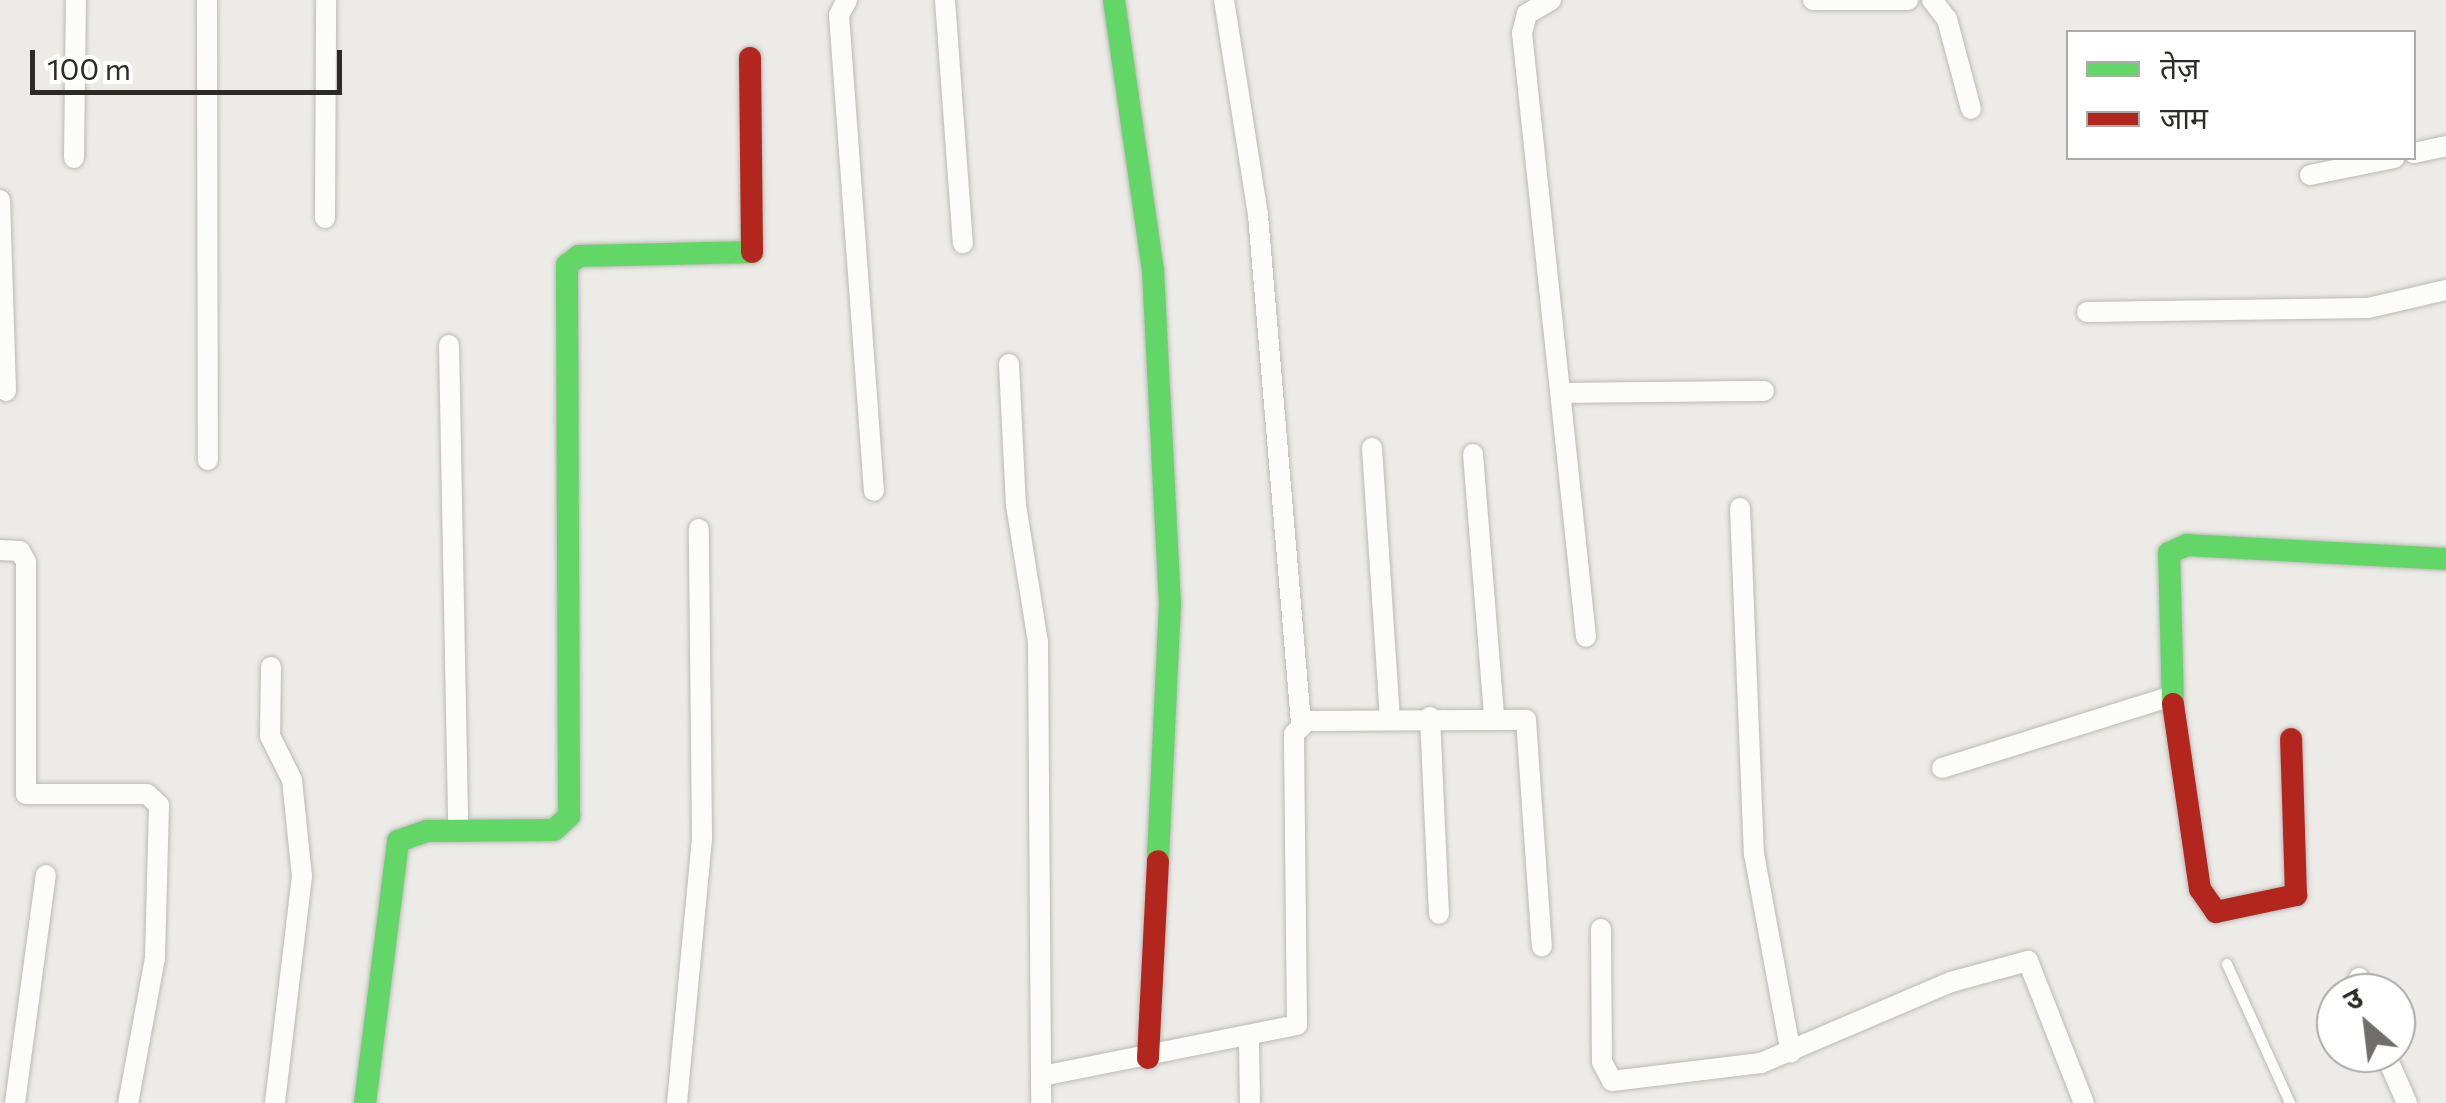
<!DOCTYPE html>
<meta charset="utf-8">
<style>
body{margin:0}
#map{position:relative;width:2446px;height:1103px;overflow:hidden;background:#edebe7;font-family:Commissioner,"Noto Sans Devanagari",sans-serif}
div>[style]{position:absolute}
[style*='--x']{left:calc(var(--x)*1px);top:calc(var(--y)*1px);width:calc(var(--w)*1px);rotate:calc(var(--a)*1deg)}
.roads{filter:drop-shadow(0 0 2px #bbbab6) drop-shadow(0 0 2px #bbbab6)}
.lane>*{height:10px;margin:-5px;padding:0 5px;transform-origin:5px;border-radius:5px;background:#fcfcfb}
.street>*{height:20px;margin:-10px;padding:0 10px;transform-origin:10px;border-radius:10px;background:#fcfcfb}
.fast>*{height:22px;margin:-11px;padding:0 11px;transform-origin:11px;border-radius:11px;background:#63d668}
.jam>*{height:22px;margin:-11px;padding:0 11px;transform-origin:11px;border-radius:11px;background:#b3261e}
span{translate:-50% -50%;white-space:nowrap;text-align:center;line-height:1.15;-webkit-text-stroke:10px #fff;paint-order:stroke}
.legend{position:absolute;left:2066px;top:30px;width:350px;height:130px;box-sizing:border-box;background:#fff;border:2px solid #abaaa9;margin:0;padding:12px 18px;list-style:none;font-size:30px;color:#2d2b28}
.legend li{display:flex;align-items:center;gap:20px;height:50px}
.legend b{width:50px;border:2px solid #abaaa9}
.north{position:absolute;left:2316px;top:973px;width:100px;height:100px;box-sizing:border-box;background:#fff;border:2px solid #abaaa9;border-radius:50%;rotate:332deg;font-size:28px;font-weight:700;line-height:40px;text-align:center;color:#2d2b28}
.north::after{content:'';display:block;margin:auto;width:35px;height:45px;background:#706e6b;clip-path:polygon(50% 0,100% 100%,50% 72%,0 100%)}
.scale{position:absolute;left:30px;top:50px;width:312px;height:45px;box-sizing:border-box;border:5px solid #2d2b28;border-top:0;padding-left:12px;font-size:30px;line-height:35px;white-space:nowrap;color:#2d2b28;-webkit-text-stroke:8px #fff;paint-order:stroke}
</style>
<div id="map">
<div class="roads">
<div class="lane">
<div style="--x:2227;--y:964;--w:153;--a:65.6"></div>
</div>
<div class="street">
<div style="--x:207;--y:0;--w:460;--a:89.9"></div>
<div style="--x:847;--y:0;--w:17;--a:118"></div>
<div style="--x:839;--y:15;--w:477;--a:85.8"></div>
<div style="--x:945;--y:0;--w:244;--a:85.8"></div>
<div style="--x:1224;--y:0;--w:218;--a:81"></div>
<div style="--x:1258;--y:215;--w:510;--a:85.16"></div>
<div style="--x:1551;--y:0;--w:28;--a:150"></div>
<div style="--x:1527;--y:14;--w:20;--a:105"></div>
<div style="--x:1522;--y:33;--w:607;--a:83.95"></div>
<div style="--x:1813;--y:0;--w:95;--a:0"></div>
<div style="--x:1932;--y:0;--w:24;--a:52"></div>
<div style="--x:1947;--y:19;--w:93;--a:75.1"></div>
<div style="--x:2414;--y:153;--w:33;--a:-12"></div>
<div style="--x:74;--y:158;--w:158;--a:-89.3"></div>
<div style="--x:2310;--y:175;--w:86;--a:-11.4"></div>
<div style="--x:0;--y:200;--w:191;--a:88.2"></div>
<div style="--x:325;--y:218;--w:218;--a:-89.7"></div>
<div style="--x:2087;--y:312;--w:281;--a:-0.8"></div>
<div style="--x:2368;--y:308;--w:80;--a:-13"></div>
<div style="--x:449;--y:345;--w:486;--a:88.9"></div>
<div style="--x:1009;--y:364;--w:141;--a:87.2"></div>
<div style="--x:1016;--y:505;--w:139;--a:80.9"></div>
<div style="--x:1038;--y:642;--w:461;--a:89.6"></div>
<div style="--x:1564;--y:393;--w:200;--a:-0.6"></div>
<div style="--x:1372;--y:448;--w:271;--a:86.2"></div>
<div style="--x:1473;--y:454;--w:262;--a:85.4"></div>
<div style="--x:1740;--y:508;--w:346;--a:87.7"></div>
<div style="--x:1754;--y:854;--w:202;--a:79.5"></div>
<div style="--x:0;--y:550;--w:20;--a:3"></div>
<div style="--x:20;--y:551;--w:13;--a:61"></div>
<div style="--x:26;--y:562;--w:232;--a:90"></div>
<div style="--x:26;--y:794;--w:121;--a:0"></div>
<div style="--x:147;--y:794;--w:16;--a:43"></div>
<div style="--x:159;--y:805;--w:153;--a:91.5"></div>
<div style="--x:155;--y:958;--w:147;--a:100.5"></div>
<div style="--x:271;--y:667;--w:69;--a:90.8"></div>
<div style="--x:270;--y:736;--w:49;--a:63.4"></div>
<div style="--x:292;--y:780;--w:97;--a:84.1"></div>
<div style="--x:302;--y:876;--w:229;--a:96.8"></div>
<div style="--x:1430;--y:717;--w:197;--a:87.4"></div>
<div style="--x:1942;--y:768;--w:241;--a:-17.4"></div>
<div style="--x:1601;--y:929;--w:133;--a:89.6"></div>
<div style="--x:1602;--y:1062;--w:21;--a:62"></div>
<div style="--x:1612;--y:1081;--w:150;--a:-6.9"></div>
<div style="--x:1761;--y:1063;--w:207;--a:-23.1"></div>
<div style="--x:1951;--y:982;--w:80;--a:-15.3"></div>
<div style="--x:2028;--y:961;--w:153;--a:68.5"></div>
<div style="--x:2359;--y:978;--w:16;--a:72"></div>
<div style="--x:1249;--y:1041;--w:62;--a:89.1"></div>
<div style="--x:2385;--y:1053;--w:55;--a:66.3"></div>
<div style="--x:1042;--y:1076;--w:260;--a:-11.3"></div>
<div style="--x:1297;--y:1025;--w:291;--a:-90.6"></div>
<div style="--x:1294;--y:734;--w:18;--a:-45"></div>
<div style="--x:1307;--y:721;--w:219;--a:-0.3"></div>
<div style="--x:1526;--y:720;--w:227;--a:86"></div>
<div style="--x:15;--y:1103;--w:230;--a:-82.3"></div>
<div style="--x:677;--y:1103;--w:267;--a:-84.6"></div>
<div style="--x:702;--y:837;--w:308;--a:-90.6"></div>
</div>
<div class="fast">
<div style="--x:1114;--y:0;--w:273;--a:81.8"></div>
<div style="--x:1153;--y:270;--w:333;--a:87.1"></div>
<div style="--x:1170;--y:603;--w:258;--a:92.7"></div>
<div style="--x:2173;--y:704;--w:151;--a:-91.5"></div>
<div style="--x:2169;--y:553;--w:20;--a:-24"></div>
<div style="--x:2187;--y:545;--w:259;--a:3.1"></div>
<div style="--x:365;--y:1103;--w:264;--a:-82.8"></div>
<div style="--x:398;--y:841;--w:31;--a:-19"></div>
<div style="--x:427;--y:831;--w:127;--a:-0.5"></div>
<div style="--x:554;--y:830;--w:21;--a:-43"></div>
<div style="--x:569;--y:816;--w:551;--a:-90.21"></div>
<div style="--x:567;--y:265;--w:15;--a:-37"></div>
<div style="--x:579;--y:256;--w:173;--a:-1.3"></div>
</div>
<div class="jam">
<div style="--x:750;--y:58;--w:194;--a:89.4"></div>
<div style="--x:2173;--y:704;--w:187;--a:81.7"></div>
<div style="--x:2200;--y:889;--w:28;--a:55"></div>
<div style="--x:2216;--y:912;--w:82;--a:-12"></div>
<div style="--x:2296;--y:895;--w:156;--a:-91.8"></div>
<div style="--x:1148;--y:1058;--w:197;--a:-87.1"></div>
</div>
</div>
<ul class="legend">
<li><b style="height:12px;background:#63d668"></b>तेज़</li>
<li><b style="height:12px;background:#b3261e"></b>जाम</li>
</ul>
<div class="north">उ</div>
<div class="scale">100 m</div>
</div>
